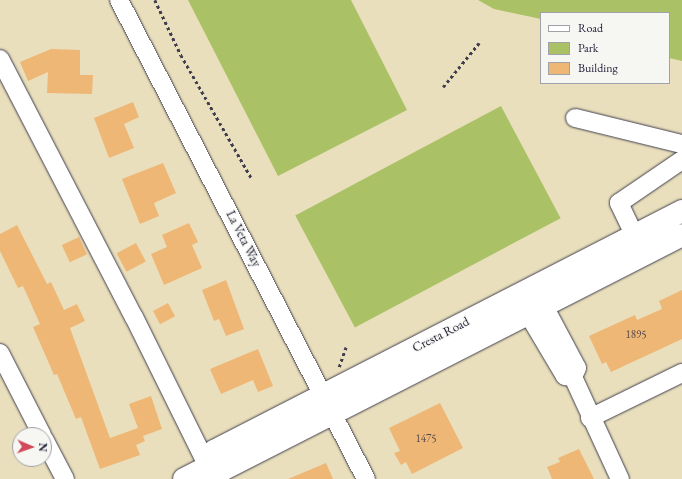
<!DOCTYPE html>
<style>
body{margin:0}
#map{position:relative;width:682px;height:479px;overflow:hidden;background:#e9dfbc;font-family:"EB Garamond",serif}
div>[style]{position:absolute}
[style*='--x']{left:calc(var(--x)*1px);top:calc(var(--y)*1px);width:calc(var(--w)*1px);rotate:calc(var(--a)*1deg)}
.green>*{inset:0;background:#abc166;transform-origin:0 0}
.building>*{inset:0;background:#efb775;transform-origin:0 0}
.path>*{height:2.5px;margin-top:-1.25px;transform-origin:0;background:repeating-linear-gradient(90deg,#403e4e 0 3px,transparent 0 6px)}
.roads{filter:drop-shadow(0 0 1px #403e4e) drop-shadow(0 0 1px #403e4e)}
.minor>*{height:18px;margin:-9px;padding:0 9px;transform-origin:9px;border-radius:9px;background:#fff}
.major>*{height:22px;margin:-11px;padding:0 11px;transform-origin:11px;border-radius:11px;background:#fff}
span{translate:-50% -50%;white-space:nowrap;text-align:center;line-height:1.15;-webkit-text-stroke:3px #f6f6f2;paint-order:stroke}
.number-label{font-size:11px;color:#55474a}
.number-label span{-webkit-text-stroke-width:0}
.street-label{font-size:13px;color:#22223b}
.legend{position:absolute;left:540px;top:12px;width:130px;height:72px;box-sizing:border-box;background:#f6f6f2;border:1px solid #a1a1a9;margin:0;padding:5px 7px;list-style:none;font-size:12px;color:#22223b}
.legend li{display:flex;align-items:center;gap:8px;height:20px}
.legend b{width:20px;border:1px solid #a1a1a9}
.north{position:absolute;left:12px;top:427px;width:40px;height:40px;box-sizing:border-box;background:#f6f6f2;border:1px solid #a1a1a9;border-radius:50%;rotate:92deg;font-size:11px;font-weight:700;line-height:16px;text-align:center;color:#22223b}
.north::after{content:'';display:block;margin:auto;width:14px;height:18px;background:#d1495b;clip-path:polygon(50% 0,100% 100%,50% 72%,0 100%)}
</style>
<div id="map">
<div class="green">
<div style="clip-path:polygon(188px 0,351px 0,407px 110px,278px 176px)"></div>
<div style="clip-path:polygon(478px 0,682px 0,682px 61px,669px 58px,669px 13px,541px 13px,541px 19px,494px 9px)"></div>
<div style="left:501px;top:106px;width:127px;height:233px;rotate:62deg"></div>
</div>
<div class="building">
<div style="clip-path:polygon(51px 49px,80px 50px,80px 75px,93px 75px,92px 94px,47px 93px,48px 72px,28px 81px,20px 62px)"></div>
<div style="clip-path:polygon(133px 102px,139px 117px,124px 124px,134px 148px,109px 158px,94px 118px)"></div>
<div style="clip-path:polygon(163px 163px,176px 193px,154px 203px,159px 216px,140px 224px,122px 179px)"></div>
<div style="clip-path:polygon(189px 223px,198px 242px,192px 245px,202px 268px,164px 285px,151px 254px,167px 247px,162px 235px)"></div>
<div style="clip-path:polygon(17px 225px,47px 284px,51px 282px,64px 310px,77px 304px,85px 321px,70px 328px,110px 438px,138px 428px,129px 404px,151px 396px,162px 429px,143px 436px,145px 441px,136px 445px,140px 455px,100px 469px,81px 417px,76px 419px,57px 374px,54px 375px,33px 327px,40px 324px,23px 286px,18px 288px,0 251px,0 234px)"></div>
<div style="left:79px;top:237px;width:19px;height:19px;rotate:65deg"></div>
<div style="left:136px;top:243px;width:21px;height:22px;rotate:62deg"></div>
<div style="clip-path:polygon(226px 280px,244px 329px,226px 336px,219px 319px,214px 321px,202px 290px)"></div>
<div style="clip-path:polygon(682px 290px,682px 339px,611px 372px,606px 362px,602px 364px,589px 336px,635px 315px,637px 320px,662px 309px,659px 301px)"></div>
<div style="left:168px;top:303px;width:15px;height:17px;rotate:62deg"></div>
<div style="clip-path:polygon(258px 349px,273px 386px,258px 392px,253px 380px,221px 394px,210px 369px)"></div>
<div style="clip-path:polygon(440px 403px,463px 448px,412px 474px,406px 462px,401px 465px,394px 453px,400px 451px,389px 428px)"></div>
<div style="clip-path:polygon(579px 449px,594px 479px,552px 479px,547px 467px,560px 462px,558px 458px)"></div>
<div style="clip-path:polygon(326px 463px,333px 479px,288px 479px)"></div>
</div>
<div class="path">
<div style="--x:155;--y:0;--w:61;--a:64.7"></div>
<div style="--x:181;--y:55;--w:141;--a:60.2"></div>
<div style="--x:443;--y:87;--w:57;--a:-50.7"></div>
<div style="--x:339;--y:367;--w:21;--a:-71"></div>
</div>
<div class="roads">
<div class="minor">
<div style="--x:119;--y:0;--w:539;--a:62.72"></div>
<div style="--x:0;--y:59;--w:291;--a:62.6"></div>
<div style="--x:134;--y:317;--w:181;--a:63.7"></div>
<div style="--x:575;--y:118;--w:110;--a:13.7"></div>
<div style="--x:640;--y:247;--w:49;--a:-115.5"></div>
<div style="--x:619;--y:203;--w:76;--a:-34.3"></div>
<div style="--x:544;--y:306;--w:70;--a:62"></div>
<div style="--x:577;--y:368;--w:10;--a:114"></div>
<div style="--x:573;--y:377;--w:112;--a:65.3"></div>
<div style="--x:528;--y:314;--w:72;--a:59.2"></div>
<div style="--x:565;--y:376;--w:8;--a:7"></div>
<div style="--x:0;--y:353;--w:92;--a:62.9"></div>
<div style="--x:590;--y:418;--w:102;--a:-26.1"></div>
<div style="--x:44;--y:439;--w:45;--a:62.3"></div>
</div>
<div class="major">
<div style="--x:208;--y:467;--w:17;--a:-69"></div>
<div style="--x:214;--y:451;--w:526;--a:-27.15"></div>
<div style="--x:184;--y:479;--w:27;--a:-27"></div>
<div style="--x:208;--y:467;--w:16;--a:7"></div>
<div style="--x:224;--y:469;--w:514;--a:-27.06"></div>
</div>
</div>
<div class="number-label">
<span style="left:636px;top:334px">1895</span>
<span style="left:426px;top:438px">1475</span>
</div>
<div class="street-label">
<span style="left:243px;top:239px;rotate:63deg">La Veta Way</span>
<span style="left:441px;top:335px;rotate:-27deg">Cresta Road</span>
</div>
<ul class="legend">
<li><b style="height:5px;background:#fff"></b>Road</li>
<li><b style="height:11px;background:#abc166"></b>Park</li>
<li><b style="height:11px;background:#efb775"></b>Building</li>
</ul>
<div class="north">N</div>
</div>
